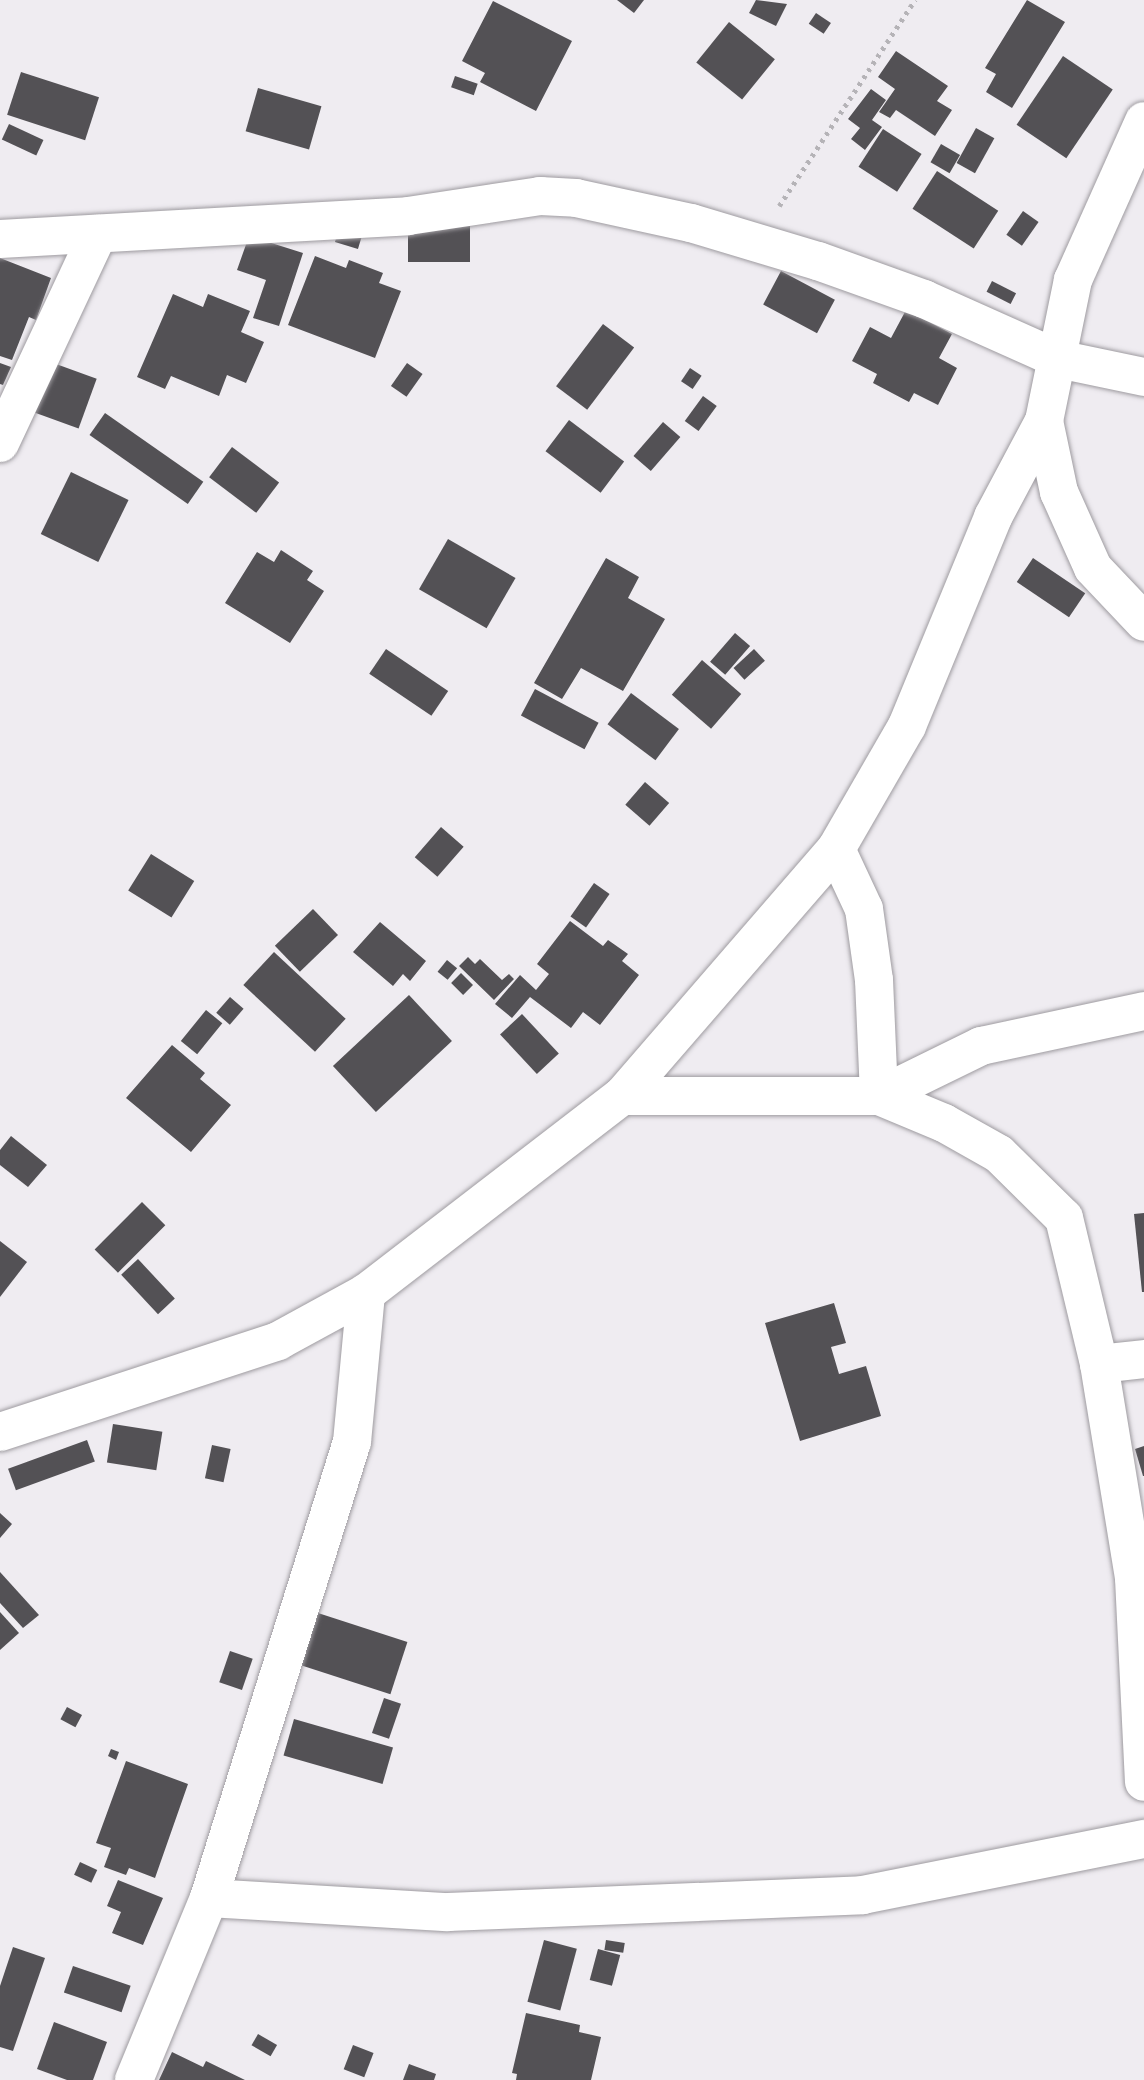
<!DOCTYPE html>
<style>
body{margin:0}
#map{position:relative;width:1144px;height:2080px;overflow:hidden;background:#efecf1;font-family:"Alegreya Sans",sans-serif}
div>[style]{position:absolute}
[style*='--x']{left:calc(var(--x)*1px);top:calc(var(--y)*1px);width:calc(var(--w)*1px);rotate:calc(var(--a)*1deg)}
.building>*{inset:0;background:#535155;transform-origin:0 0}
.path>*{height:4.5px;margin-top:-2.25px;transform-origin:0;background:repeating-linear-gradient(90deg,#b5b3b7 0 3.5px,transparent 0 8.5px)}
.roads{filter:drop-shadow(0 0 2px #9e9ba0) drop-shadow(0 0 2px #9e9ba0)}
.minor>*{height:38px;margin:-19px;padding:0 19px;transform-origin:19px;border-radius:19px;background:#fff}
span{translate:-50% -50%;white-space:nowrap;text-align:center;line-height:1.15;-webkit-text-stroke:7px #fff;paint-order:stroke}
</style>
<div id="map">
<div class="building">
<div style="clip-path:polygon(617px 0,644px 0,634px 13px)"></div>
<div style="clip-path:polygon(756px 0,787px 4px,776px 26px,749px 13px)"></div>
<div style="clip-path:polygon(1027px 0,1065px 22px,1012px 108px,986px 92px,996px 74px,985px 68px)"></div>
<div style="clip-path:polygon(493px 1px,572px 41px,536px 111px,480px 82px,485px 73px,462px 61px)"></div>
<div style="left:816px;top:13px;width:18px;height:13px;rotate:34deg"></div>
<div style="left:729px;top:22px;width:59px;height:52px;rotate:39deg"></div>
<div style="clip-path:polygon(896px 51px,948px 86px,937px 101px,952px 110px,935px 136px,896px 110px,890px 118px,879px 112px,895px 89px,878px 77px)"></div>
<div style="left:1063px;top:56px;width:60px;height:83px;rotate:34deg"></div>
<div style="left:21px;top:72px;width:82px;height:45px;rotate:18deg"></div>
<div style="left:455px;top:76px;width:24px;height:12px;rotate:19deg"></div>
<div style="left:258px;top:88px;width:66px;height:45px;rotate:16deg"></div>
<div style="clip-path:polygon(871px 89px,886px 100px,872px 120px,882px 127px,865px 150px,851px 139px,860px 128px,848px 119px)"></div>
<div style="left:9px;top:124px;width:38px;height:17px;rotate:25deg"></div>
<div style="left:976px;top:128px;width:21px;height:40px;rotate:29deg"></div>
<div style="left:883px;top:129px;width:46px;height:45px;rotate:33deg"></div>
<div style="left:941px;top:144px;width:22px;height:21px;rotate:30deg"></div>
<div style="left:937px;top:171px;width:73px;height:45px;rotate:33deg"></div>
<div style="left:1023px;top:211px;width:19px;height:29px;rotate:35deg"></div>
<div style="left:470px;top:218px;width:44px;height:62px;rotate:90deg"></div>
<div style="left:342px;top:219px;width:24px;height:24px;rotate:17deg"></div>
<div style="clip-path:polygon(249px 236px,303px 253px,279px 326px,253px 318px,266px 280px,237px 270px)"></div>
<div style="clip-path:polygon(315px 256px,346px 268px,349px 260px,383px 273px,379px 283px,401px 291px,375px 358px,288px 325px)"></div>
<div style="clip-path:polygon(0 258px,51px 278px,36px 320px,29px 317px,12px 360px,0 356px)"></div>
<div style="left:781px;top:271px;width:61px;height:38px;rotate:28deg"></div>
<div style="left:992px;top:281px;width:27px;height:12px;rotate:27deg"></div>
<div style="clip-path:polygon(173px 294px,203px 307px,208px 294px,250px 311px,241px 332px,264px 342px,246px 383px,227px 375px,219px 396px,171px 376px,165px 389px,137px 377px)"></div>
<div style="clip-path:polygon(906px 310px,952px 334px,939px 358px,957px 368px,938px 405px,914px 393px,909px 402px,873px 383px,877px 374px,852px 361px,870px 327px,891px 338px)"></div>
<div style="left:603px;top:324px;width:39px;height:78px;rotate:37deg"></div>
<div style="left:45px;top:360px;width:55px;height:53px;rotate:20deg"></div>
<div style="clip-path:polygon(0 363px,11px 367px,3px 385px,0 384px)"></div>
<div style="left:407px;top:363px;width:19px;height:28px;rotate:35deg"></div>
<div style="left:690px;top:368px;width:14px;height:16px;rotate:34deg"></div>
<div style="left:703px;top:396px;width:17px;height:31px;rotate:36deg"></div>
<div style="left:105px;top:413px;width:120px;height:27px;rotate:35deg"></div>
<div style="left:569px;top:420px;width:69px;height:39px;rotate:37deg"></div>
<div style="left:663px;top:422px;width:23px;height:45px;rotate:41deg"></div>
<div style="left:232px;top:447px;width:59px;height:38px;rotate:37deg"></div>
<div style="left:71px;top:472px;width:64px;height:69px;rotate:26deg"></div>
<div style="left:448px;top:539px;width:78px;height:58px;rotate:30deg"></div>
<div style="clip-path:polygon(281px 550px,313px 571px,307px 580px,324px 591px,290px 643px,225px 603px,257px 552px,274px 562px)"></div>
<div style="clip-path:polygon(606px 558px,639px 577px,628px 598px,665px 619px,623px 691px,581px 668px,562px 699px,534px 683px)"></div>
<div style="left:1033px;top:558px;width:63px;height:29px;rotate:34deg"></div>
<div style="left:735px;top:633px;width:20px;height:38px;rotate:41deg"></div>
<div style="left:386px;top:649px;width:75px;height:30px;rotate:34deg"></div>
<div style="left:754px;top:649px;width:16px;height:28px;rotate:47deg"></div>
<div style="left:702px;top:660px;width:52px;height:46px;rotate:41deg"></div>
<div style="left:535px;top:689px;width:72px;height:30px;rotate:28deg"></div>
<div style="left:631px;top:693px;width:60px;height:39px;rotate:37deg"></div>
<div style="left:645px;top:782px;width:32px;height:30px;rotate:41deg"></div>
<div style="left:441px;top:827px;width:30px;height:40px;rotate:41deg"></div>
<div style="left:151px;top:854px;width:51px;height:43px;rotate:32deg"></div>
<div style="left:594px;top:883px;width:19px;height:41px;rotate:35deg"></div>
<div style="left:313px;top:909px;width:36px;height:53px;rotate:46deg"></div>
<div style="clip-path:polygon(570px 921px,603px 946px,608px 940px,628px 954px,622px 961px,639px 975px,600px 1025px,583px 1012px,571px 1028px,530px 997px,512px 1018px,495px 1004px,520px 975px,536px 990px,549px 974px,537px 964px)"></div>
<div style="clip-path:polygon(380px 922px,426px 961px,410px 981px,403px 974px,393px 986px,353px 952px)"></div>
<div style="left:274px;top:952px;width:98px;height:45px;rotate:43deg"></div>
<div style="clip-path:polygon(468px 957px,475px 964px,480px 959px,502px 980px,509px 974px,514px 979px,494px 1000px,459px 966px)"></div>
<div style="left:447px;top:960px;width:13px;height:15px;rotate:39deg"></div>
<div style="left:461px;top:973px;width:17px;height:14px;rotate:45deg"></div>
<div style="left:409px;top:995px;width:63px;height:104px;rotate:47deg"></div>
<div style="left:230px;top:997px;width:18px;height:21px;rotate:41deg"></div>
<div style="left:206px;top:1010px;width:21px;height:40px;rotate:39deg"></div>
<div style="left:522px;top:1014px;width:54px;height:30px;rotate:47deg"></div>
<div style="clip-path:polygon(172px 1045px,205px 1073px,200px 1079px,231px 1105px,191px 1152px,126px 1098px)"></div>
<div style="clip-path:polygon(11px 1136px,47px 1165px,28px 1187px,0 1165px,0 1150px)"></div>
<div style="left:142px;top:1202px;width:33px;height:67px;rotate:45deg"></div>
<div style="clip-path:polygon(1144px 1213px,1144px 1292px,1142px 1292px,1134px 1214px)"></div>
<div style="clip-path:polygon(0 1241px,27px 1262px,0 1297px)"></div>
<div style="left:138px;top:1259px;width:54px;height:23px;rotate:47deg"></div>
<div style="clip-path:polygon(834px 1303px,846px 1343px,831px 1347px,839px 1374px,866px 1366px,881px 1416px,800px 1441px,765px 1323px)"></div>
<div style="left:113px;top:1424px;width:50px;height:39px;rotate:9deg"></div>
<div style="left:87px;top:1440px;width:23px;height:84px;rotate:70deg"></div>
<div style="left:212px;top:1445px;width:19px;height:34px;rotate:12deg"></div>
<div style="clip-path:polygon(1144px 1446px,1144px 1476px,1143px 1476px,1135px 1449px)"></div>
<div style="clip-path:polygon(0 1513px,12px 1524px,0 1538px)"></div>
<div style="clip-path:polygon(0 1572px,39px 1615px,23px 1628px,0 1603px)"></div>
<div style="clip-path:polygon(0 1612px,19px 1633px,0 1650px)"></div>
<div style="left:318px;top:1613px;width:94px;height:55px;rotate:18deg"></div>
<div style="left:230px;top:1651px;width:24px;height:33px;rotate:19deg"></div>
<div style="left:384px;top:1698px;width:18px;height:37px;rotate:19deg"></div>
<div style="left:67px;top:1707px;width:17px;height:14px;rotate:28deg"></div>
<div style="left:294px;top:1719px;width:103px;height:38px;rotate:16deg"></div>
<div style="clip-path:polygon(111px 1749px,119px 1752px,116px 1760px,108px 1756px)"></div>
<div style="clip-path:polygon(126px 1761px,188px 1784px,155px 1878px,129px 1868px,126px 1875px,104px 1867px,111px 1848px,96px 1843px)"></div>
<div style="left:80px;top:1862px;width:19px;height:14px;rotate:25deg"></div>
<div style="clip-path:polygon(118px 1880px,163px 1898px,143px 1945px,112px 1933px,121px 1912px,107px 1906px)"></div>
<div style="left:544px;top:1940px;width:34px;height:64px;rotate:15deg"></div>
<div style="left:606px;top:1940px;width:19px;height:10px;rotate:9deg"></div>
<div style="clip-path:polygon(13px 1947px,45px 1958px,13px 2051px,0 2047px,0 1986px)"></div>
<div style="left:598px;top:1949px;width:23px;height:32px;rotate:15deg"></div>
<div style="left:73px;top:1966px;width:61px;height:28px;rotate:19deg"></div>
<div style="clip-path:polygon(526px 2013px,580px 2025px,579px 2032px,601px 2037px,591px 2080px,516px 2080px,517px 2074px,512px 2073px)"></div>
<div style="clip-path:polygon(54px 2022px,107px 2042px,93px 2080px,67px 2080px,37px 2069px)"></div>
<div style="left:258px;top:2034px;width:22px;height:13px;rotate:30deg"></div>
<div style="left:353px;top:2045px;width:22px;height:26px;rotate:21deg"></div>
<div style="clip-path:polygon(172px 2052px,203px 2067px,206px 2061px,245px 2080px,159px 2080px)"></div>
<div style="clip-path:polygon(409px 2064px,436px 2074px,434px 2080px,403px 2080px)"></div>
</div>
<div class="path">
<div style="--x:779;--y:206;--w:247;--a:-56.6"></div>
</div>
<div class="roads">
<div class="minor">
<div style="--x:0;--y:239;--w:409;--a:-3.2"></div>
<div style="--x:408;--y:216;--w:134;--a:-8.6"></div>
<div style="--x:540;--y:196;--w:36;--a:3"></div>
<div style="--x:576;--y:198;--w:118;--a:12.3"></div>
<div style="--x:691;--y:223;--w:133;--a:16.7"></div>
<div style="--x:818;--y:261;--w:113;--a:19.7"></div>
<div style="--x:924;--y:299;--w:147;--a:24.1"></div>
<div style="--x:1058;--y:359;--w:88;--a:11.8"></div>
<div style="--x:1044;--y:421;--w:73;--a:78.1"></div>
<div style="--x:1059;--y:492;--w:83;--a:65.9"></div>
<div style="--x:1093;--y:568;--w:74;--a:46.6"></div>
<div style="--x:0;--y:443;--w:231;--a:-64.9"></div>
<div style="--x:836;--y:849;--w:66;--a:65"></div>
<div style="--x:864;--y:909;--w:72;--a:82"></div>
<div style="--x:874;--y:980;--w:116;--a:87.5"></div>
<div style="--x:879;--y:1096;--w:70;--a:22.6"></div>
<div style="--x:944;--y:1123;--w:63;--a:29.4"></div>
<div style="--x:999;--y:1154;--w:91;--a:44.6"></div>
<div style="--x:1064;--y:1218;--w:150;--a:76.5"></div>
<div style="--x:1099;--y:1364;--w:217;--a:80.7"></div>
<div style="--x:1134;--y:1578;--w:204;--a:87.2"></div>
<div style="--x:622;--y:1096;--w:257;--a:0"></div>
<div style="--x:879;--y:1096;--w:114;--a:-26.1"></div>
<div style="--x:981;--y:1046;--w:167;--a:-12.1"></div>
<div style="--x:1099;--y:1364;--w:45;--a:-6.3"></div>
<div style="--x:0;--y:1432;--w:293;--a:-18.1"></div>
<div style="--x:278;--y:1341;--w:100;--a:-28.6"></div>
<div style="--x:366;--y:1293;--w:323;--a:-37.6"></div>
<div style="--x:622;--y:1096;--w:327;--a:-49.1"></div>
<div style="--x:836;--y:849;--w:142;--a:-60"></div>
<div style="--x:907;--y:726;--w:226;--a:-67.6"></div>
<div style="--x:993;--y:517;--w:109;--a:-62"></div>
<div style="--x:1044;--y:421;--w:144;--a:-78.4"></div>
<div style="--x:1073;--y:280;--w:174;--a:-65.9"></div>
<div style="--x:209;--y:1898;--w:239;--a:3.4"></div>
<div style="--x:448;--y:1912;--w:415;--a:-2.3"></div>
<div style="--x:863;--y:1895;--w:287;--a:-11.3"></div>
<div style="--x:134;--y:2080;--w:197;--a:-67.6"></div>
<div style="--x:209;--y:1898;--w:478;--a:-72.6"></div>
<div style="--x:352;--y:1442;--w:150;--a:-84.6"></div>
</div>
</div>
</div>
